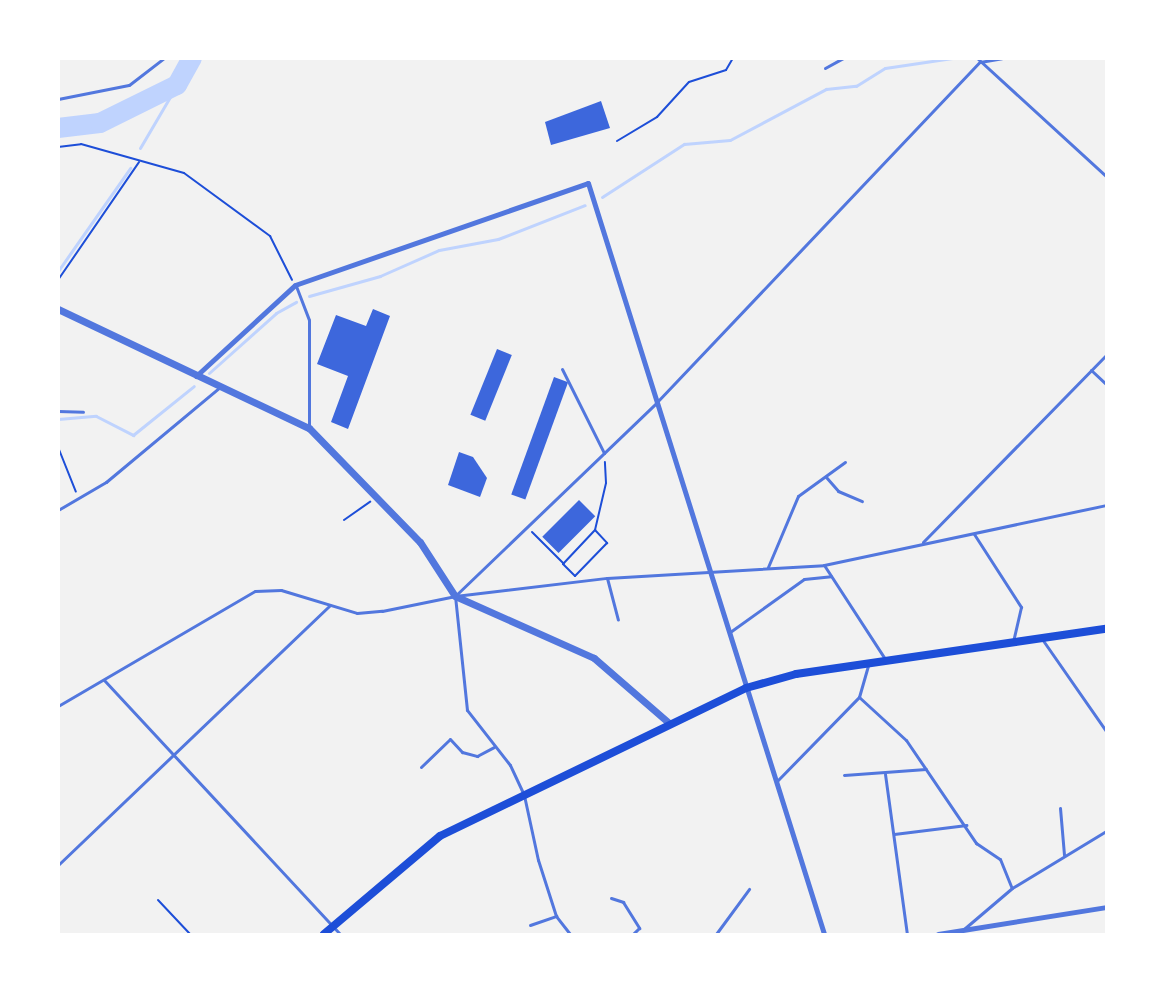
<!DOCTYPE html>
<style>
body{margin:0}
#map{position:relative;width:1165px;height:993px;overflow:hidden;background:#f2f2f2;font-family:"Open Sans",sans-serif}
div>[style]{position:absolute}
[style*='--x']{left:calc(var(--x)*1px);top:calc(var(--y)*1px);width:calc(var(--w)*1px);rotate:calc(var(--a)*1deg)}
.stream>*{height:3px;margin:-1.5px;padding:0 1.5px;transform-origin:1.5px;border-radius:1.5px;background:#bfd3fe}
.river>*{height:20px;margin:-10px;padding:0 10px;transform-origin:10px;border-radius:10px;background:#bfd3fe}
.building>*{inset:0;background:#3d67dc;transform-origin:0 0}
.path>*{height:2px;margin:-1px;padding:0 1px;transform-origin:1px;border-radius:1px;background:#1d4ed8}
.service>*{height:3px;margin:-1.5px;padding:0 1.5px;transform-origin:1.5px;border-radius:1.5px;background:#5277de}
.minor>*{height:5px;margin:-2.5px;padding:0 2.5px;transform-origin:2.5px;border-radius:2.5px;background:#5277de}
.tertiary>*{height:7px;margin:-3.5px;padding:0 3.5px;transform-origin:3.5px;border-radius:3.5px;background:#5277de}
.secondary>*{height:8px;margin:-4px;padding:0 4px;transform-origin:4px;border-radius:4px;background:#1d4ed8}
span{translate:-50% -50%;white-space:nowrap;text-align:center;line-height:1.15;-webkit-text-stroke:4.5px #fff;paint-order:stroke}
.frame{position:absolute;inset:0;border:60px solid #fff;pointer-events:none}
</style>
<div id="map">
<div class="stream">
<div style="--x:140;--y:148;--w:73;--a:-59.6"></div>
<div style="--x:602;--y:197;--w:98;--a:-32.9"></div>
<div style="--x:684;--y:144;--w:46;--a:-5"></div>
<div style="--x:730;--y:140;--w:109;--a:-28"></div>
<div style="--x:826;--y:89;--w:30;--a:-6"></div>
<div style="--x:856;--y:86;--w:34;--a:-32"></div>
<div style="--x:885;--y:68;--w:68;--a:-8.5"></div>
<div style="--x:58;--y:271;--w:126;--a:-55"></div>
<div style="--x:309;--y:296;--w:74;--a:-15.7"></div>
<div style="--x:380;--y:276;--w:64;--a:-23.8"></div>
<div style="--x:439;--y:250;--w:60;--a:-10.6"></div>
<div style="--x:498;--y:239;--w:93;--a:-21.3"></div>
<div style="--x:209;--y:373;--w:90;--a:-41.8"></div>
<div style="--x:276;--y:313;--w:23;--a:-29"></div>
<div style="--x:58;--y:419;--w:38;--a:-5"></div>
<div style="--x:96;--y:416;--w:42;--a:27.2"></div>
<div style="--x:133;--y:435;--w:78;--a:-38.8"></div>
</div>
<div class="river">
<div style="--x:58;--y:128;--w:42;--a:-6.8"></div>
<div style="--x:100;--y:123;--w:86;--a:-26.3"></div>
<div style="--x:177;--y:85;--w:31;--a:-61"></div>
</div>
<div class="building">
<div style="clip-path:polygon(601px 101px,610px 128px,551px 145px,545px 122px)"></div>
<div style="clip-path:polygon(373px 309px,390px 316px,348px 429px,331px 422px,348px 376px,317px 364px,336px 315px,366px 326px)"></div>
<div style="left:497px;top:349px;width:16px;height:71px;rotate:22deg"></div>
<div style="left:554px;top:377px;width:15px;height:125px;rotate:20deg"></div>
<div style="clip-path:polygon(459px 452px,473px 457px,487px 478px,480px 497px,448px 485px)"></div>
<div style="left:579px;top:500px;width:23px;height:52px;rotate:45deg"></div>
</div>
<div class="path">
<div style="--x:617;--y:141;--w:47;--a:-31"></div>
<div style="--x:657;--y:117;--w:47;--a:-47.6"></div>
<div style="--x:689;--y:82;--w:39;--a:-18"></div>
<div style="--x:726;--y:70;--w:14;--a:-60"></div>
<div style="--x:58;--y:147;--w:23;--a:-7"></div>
<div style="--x:81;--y:144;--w:107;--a:15.7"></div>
<div style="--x:184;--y:173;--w:107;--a:36.2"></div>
<div style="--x:270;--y:236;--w:49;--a:63.4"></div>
<div style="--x:58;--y:280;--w:143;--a:-55.5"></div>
<div style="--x:58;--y:447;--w:48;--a:68.2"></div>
<div style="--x:344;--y:520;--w:32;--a:-35"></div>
<div style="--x:595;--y:530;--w:18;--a:47"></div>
<div style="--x:607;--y:543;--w:46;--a:134.1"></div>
<div style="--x:575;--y:576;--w:17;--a:-135"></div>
<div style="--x:563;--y:564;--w:47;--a:-46.7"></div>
<div style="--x:595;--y:530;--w:48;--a:-76.8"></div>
<div style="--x:606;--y:483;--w:21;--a:-93"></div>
<div style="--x:532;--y:532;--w:45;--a:45"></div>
<div style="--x:158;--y:900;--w:47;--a:46.7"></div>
</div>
<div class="service">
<div style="--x:977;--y:58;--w:175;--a:42.5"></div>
<div style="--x:825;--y:68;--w:21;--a:-29"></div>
<div style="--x:58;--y:99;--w:72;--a:-11.2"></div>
<div style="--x:129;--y:85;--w:44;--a:-37.6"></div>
<div style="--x:296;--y:286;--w:36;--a:69"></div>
<div style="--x:309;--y:320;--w:107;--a:90"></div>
<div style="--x:562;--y:369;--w:94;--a:63.4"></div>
<div style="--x:1091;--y:370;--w:21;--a:43"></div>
<div style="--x:58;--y:411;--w:25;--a:2"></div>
<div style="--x:826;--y:477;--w:18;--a:49"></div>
<div style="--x:838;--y:491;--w:26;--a:23"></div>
<div style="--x:58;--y:510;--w:56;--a:-30.3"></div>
<div style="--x:106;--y:482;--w:147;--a:-39.8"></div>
<div style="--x:974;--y:534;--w:87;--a:57.2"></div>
<div style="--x:1021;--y:607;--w:35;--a:103"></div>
<div style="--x:923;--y:542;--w:262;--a:-45.6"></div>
<div style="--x:824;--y:565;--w:112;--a:57"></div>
<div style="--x:768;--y:567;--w:77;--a:-67.1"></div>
<div style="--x:798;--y:496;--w:58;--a:-35.9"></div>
<div style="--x:607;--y:578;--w:43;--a:75.3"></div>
<div style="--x:730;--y:632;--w:91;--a:-35.6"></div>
<div style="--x:804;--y:579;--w:27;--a:-6"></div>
<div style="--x:1042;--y:639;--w:112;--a:55.2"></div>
<div style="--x:104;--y:680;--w:347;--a:47.1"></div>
<div style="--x:859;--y:697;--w:64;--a:42.5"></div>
<div style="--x:906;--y:740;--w:125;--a:55.8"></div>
<div style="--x:976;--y:843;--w:29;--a:34"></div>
<div style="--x:1000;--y:859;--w:31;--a:68"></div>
<div style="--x:58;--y:706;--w:228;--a:-30.3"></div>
<div style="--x:255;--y:591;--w:26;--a:-2"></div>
<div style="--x:281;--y:590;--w:79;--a:16.8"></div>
<div style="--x:357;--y:613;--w:25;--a:-5"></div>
<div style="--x:382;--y:611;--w:75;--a:-11.6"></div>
<div style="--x:455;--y:596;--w:153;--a:-6.8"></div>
<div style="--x:607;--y:578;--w:217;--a:-3.4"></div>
<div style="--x:824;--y:565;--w:288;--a:-12"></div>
<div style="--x:421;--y:767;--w:40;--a:-44"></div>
<div style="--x:450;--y:739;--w:18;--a:47"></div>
<div style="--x:462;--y:752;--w:16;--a:15"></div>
<div style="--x:477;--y:756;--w:19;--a:-28"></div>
<div style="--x:885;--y:774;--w:162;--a:82.2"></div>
<div style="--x:844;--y:775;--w:82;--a:-4.2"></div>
<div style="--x:776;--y:782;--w:119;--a:-45.7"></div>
<div style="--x:859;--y:697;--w:33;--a:-74"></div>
<div style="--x:1060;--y:808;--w:47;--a:85.1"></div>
<div style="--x:894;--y:834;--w:73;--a:-7.1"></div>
<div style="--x:58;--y:865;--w:376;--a:-43.7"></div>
<div style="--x:611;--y:898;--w:13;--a:18"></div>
<div style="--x:623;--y:902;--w:31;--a:58"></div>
<div style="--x:639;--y:928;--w:8;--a:135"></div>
<div style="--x:530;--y:925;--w:28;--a:-19"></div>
<div style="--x:570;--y:934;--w:23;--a:-128"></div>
<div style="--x:556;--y:916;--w:59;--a:-107.8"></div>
<div style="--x:538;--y:860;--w:66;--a:-102.2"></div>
<div style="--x:524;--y:795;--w:33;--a:-115"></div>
<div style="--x:510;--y:765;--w:70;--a:-128"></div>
<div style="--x:467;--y:710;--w:115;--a:-96"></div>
<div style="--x:455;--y:596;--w:279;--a:-43.8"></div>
<div style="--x:656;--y:403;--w:470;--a:-46.5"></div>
<div style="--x:980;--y:62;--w:22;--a:-10"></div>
<div style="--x:716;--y:934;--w:56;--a:-53.7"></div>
<div style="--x:958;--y:934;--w:71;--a:-40.4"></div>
<div style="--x:1012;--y:888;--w:110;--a:-31.2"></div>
</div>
<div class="minor">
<div style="--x:196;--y:376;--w:134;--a:-42.6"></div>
<div style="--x:295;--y:285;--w:310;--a:-19.2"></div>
<div style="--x:588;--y:183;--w:787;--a:72.55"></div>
<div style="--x:938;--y:934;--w:170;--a:-9.1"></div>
</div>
<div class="tertiary">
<div style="--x:58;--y:309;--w:278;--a:25.4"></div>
<div style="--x:309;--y:428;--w:159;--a:45.8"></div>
<div style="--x:420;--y:542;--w:64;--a:57.1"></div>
<div style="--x:455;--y:596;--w:152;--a:24"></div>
<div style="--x:594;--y:658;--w:99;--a:40.9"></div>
</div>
<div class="secondary">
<div style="--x:324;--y:934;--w:152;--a:-40.2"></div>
<div style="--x:440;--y:836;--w:340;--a:-25.8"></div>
<div style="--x:746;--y:688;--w:52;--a:-15.6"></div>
<div style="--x:796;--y:674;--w:313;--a:-8.3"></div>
</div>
<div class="frame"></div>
</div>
